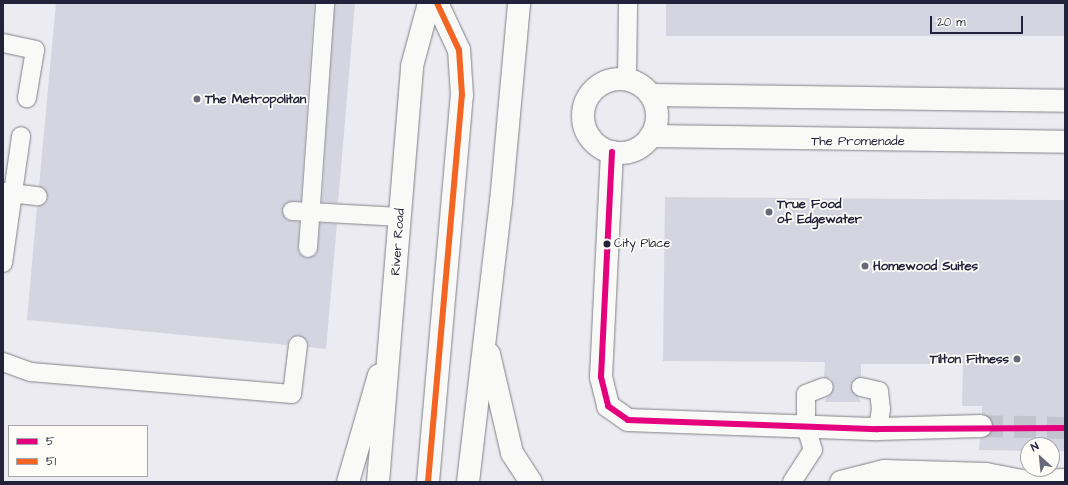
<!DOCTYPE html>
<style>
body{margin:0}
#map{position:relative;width:1068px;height:485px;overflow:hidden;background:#ebebf1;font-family:"Architects Daughter",sans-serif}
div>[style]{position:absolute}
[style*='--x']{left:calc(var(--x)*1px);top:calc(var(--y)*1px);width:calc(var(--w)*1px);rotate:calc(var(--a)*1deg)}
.building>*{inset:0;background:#d5d5e2;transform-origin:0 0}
.minor-tunnel>*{height:22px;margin-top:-11px;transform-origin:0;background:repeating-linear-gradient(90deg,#c3c3cd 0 22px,transparent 0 33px)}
.roads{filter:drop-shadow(0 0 1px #818188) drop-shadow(0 0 1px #818188)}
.service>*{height:18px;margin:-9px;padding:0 9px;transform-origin:9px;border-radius:9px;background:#f9f9f8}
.minor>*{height:22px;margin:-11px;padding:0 11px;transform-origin:11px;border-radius:11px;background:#f9f9f8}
.minor>.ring{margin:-11px;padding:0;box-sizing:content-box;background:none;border:22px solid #f9f9f8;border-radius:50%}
.primary>*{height:22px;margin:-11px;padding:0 11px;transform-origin:11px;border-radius:11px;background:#f9f9f8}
.bus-1>*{height:6px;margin:-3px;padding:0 3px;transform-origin:3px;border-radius:3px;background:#e5007d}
.bus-2>*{height:6px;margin:-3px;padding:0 3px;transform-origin:3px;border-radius:3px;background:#f26522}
.dots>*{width:11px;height:11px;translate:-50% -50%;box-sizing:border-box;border:2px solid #fdfcf7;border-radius:50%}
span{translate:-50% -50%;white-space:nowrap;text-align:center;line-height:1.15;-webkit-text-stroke:3.5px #fdfcf7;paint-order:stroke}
.bus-label{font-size:12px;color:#22223b}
.left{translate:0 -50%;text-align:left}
.poi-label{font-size:13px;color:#22223b;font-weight:700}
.right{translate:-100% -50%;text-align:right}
.street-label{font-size:13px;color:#22223b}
.frame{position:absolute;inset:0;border:4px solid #22223b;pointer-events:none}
.legend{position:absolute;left:8px;top:425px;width:140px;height:52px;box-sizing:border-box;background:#fdfcf7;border:1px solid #a5a5ac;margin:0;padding:5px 7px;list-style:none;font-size:12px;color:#22223b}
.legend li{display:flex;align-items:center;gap:8px;height:20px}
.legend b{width:20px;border:1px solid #a5a5ac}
.north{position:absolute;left:1020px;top:437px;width:40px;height:40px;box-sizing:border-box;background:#fdfcf7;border:1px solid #a5a5ac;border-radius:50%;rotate:333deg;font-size:11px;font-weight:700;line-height:16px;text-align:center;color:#22223b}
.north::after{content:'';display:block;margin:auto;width:14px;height:18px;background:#68687b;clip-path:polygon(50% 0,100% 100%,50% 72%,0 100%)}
.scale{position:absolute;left:930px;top:16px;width:93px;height:18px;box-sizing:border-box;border:2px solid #22223b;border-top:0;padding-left:5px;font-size:12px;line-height:14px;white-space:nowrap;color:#22223b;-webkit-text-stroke:3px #fdfcf7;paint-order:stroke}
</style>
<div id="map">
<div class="building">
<div style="clip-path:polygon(56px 3px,314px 3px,301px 201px,287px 202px,282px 211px,287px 220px,299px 222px,298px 252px,307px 258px,317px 254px,320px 223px,337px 224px,326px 349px,308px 347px,307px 341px,299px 335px,290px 338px,287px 345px,27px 320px,37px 206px,46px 203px,48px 197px,39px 186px)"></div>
<div style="clip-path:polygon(335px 3px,355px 3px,338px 203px,322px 202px)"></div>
<div style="left:666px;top:3px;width:399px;height:33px"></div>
<div style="clip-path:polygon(665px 197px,1065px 200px,1065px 451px,1052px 451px,1052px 445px,1028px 445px,1028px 451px,979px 450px,980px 439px,988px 436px,993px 425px,991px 419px,982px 414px,982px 406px,962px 406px,963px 364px,861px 364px,861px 377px,851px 385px,861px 402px,824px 402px,834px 388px,831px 379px,824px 377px,825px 362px,663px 361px)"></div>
</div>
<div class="minor-tunnel">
<div style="--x:981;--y:426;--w:84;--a:1.4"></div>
</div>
<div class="roads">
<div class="service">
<div style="--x:3;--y:43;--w:33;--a:12"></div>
<div style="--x:35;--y:50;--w:49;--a:99.5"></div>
<div style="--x:627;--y:79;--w:76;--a:-89.2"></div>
<div style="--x:3;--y:192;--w:35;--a:7"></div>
<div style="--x:292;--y:211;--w:108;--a:3.2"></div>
<div style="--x:308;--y:248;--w:246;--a:-86"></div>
<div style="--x:3;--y:263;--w:128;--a:-81.9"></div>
<div style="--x:3;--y:362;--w:30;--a:20"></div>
<div style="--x:31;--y:372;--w:262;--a:4.8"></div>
<div style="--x:292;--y:394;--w:49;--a:-83"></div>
<div style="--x:861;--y:387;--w:18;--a:13"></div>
<div style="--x:879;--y:391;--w:18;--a:84"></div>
<div style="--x:881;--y:409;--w:20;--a:99"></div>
<div style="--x:792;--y:482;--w:38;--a:-57"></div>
<div style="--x:813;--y:450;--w:24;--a:-107"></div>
<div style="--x:806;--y:427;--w:33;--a:-90"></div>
<div style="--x:806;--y:394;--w:19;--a:-21"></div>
</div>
<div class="minor">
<div class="ring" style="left:583px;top:79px;width:52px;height:52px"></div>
<div style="--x:651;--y:95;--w:414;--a:0.8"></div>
<div style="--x:651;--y:136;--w:414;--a:0.8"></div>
<div style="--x:612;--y:152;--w:225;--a:92.8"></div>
<div style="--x:601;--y:377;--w:30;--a:76"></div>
<div style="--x:608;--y:406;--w:24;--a:35"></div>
<div style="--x:628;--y:420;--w:250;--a:2.1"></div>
<div style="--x:878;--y:429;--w:103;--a:-1.7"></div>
<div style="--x:841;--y:482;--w:44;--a:-14.3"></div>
<div style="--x:884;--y:471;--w:102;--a:1.7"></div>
<div style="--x:986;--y:474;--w:37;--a:11"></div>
<div style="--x:1019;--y:482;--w:46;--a:-2.5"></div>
</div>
<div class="primary">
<div style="--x:489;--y:354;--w:102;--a:76.9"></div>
<div style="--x:512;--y:453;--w:35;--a:57"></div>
<div style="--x:348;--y:482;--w:111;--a:-73.8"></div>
<div style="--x:378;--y:482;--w:417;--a:-85.3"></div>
<div style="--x:412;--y:66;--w:65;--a:-74.9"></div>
<div style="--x:428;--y:482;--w:388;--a:-85"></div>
<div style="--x:462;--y:95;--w:45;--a:-93.8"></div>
<div style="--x:459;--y:50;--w:52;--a:-115.1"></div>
<div style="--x:468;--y:482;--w:282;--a:-83.3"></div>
<div style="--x:501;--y:202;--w:200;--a:-84.8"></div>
</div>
</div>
<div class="bus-1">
<div style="--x:612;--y:152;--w:225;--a:92.8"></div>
<div style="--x:601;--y:377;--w:30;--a:76"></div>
<div style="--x:608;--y:406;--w:24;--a:35"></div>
<div style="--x:628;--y:420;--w:250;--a:2.1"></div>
<div style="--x:878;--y:429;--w:187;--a:-0.3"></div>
</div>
<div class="bus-2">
<div style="--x:428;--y:482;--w:388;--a:-85"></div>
<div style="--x:462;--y:95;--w:45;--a:-93.8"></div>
<div style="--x:459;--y:50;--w:52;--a:-115.1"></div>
</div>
<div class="dots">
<div style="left:197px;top:99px;background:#68687b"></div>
<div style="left:769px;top:212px;background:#68687b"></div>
<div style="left:607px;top:244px;background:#22223b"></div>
<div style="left:865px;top:266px;background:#68687b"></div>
<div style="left:1017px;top:359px;background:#68687b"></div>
</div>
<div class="bus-label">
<span class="left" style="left:614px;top:244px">City Place</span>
</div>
<div class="poi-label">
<span class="left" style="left:205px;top:99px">The Metropolitan</span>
<span class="left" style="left:777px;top:212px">True Food<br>of Edgewater</span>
<span class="left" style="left:873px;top:266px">Homewood Suites</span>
<span class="right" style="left:1009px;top:359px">Tilton Fitness</span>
</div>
<div class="street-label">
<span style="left:858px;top:141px">The Promenade</span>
<span style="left:398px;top:242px;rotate:-86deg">River Road</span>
</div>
<div class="frame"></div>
<ul class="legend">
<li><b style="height:5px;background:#e5007d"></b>5</li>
<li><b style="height:5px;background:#f26522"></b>51</li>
</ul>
<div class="north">N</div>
<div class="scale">20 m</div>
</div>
